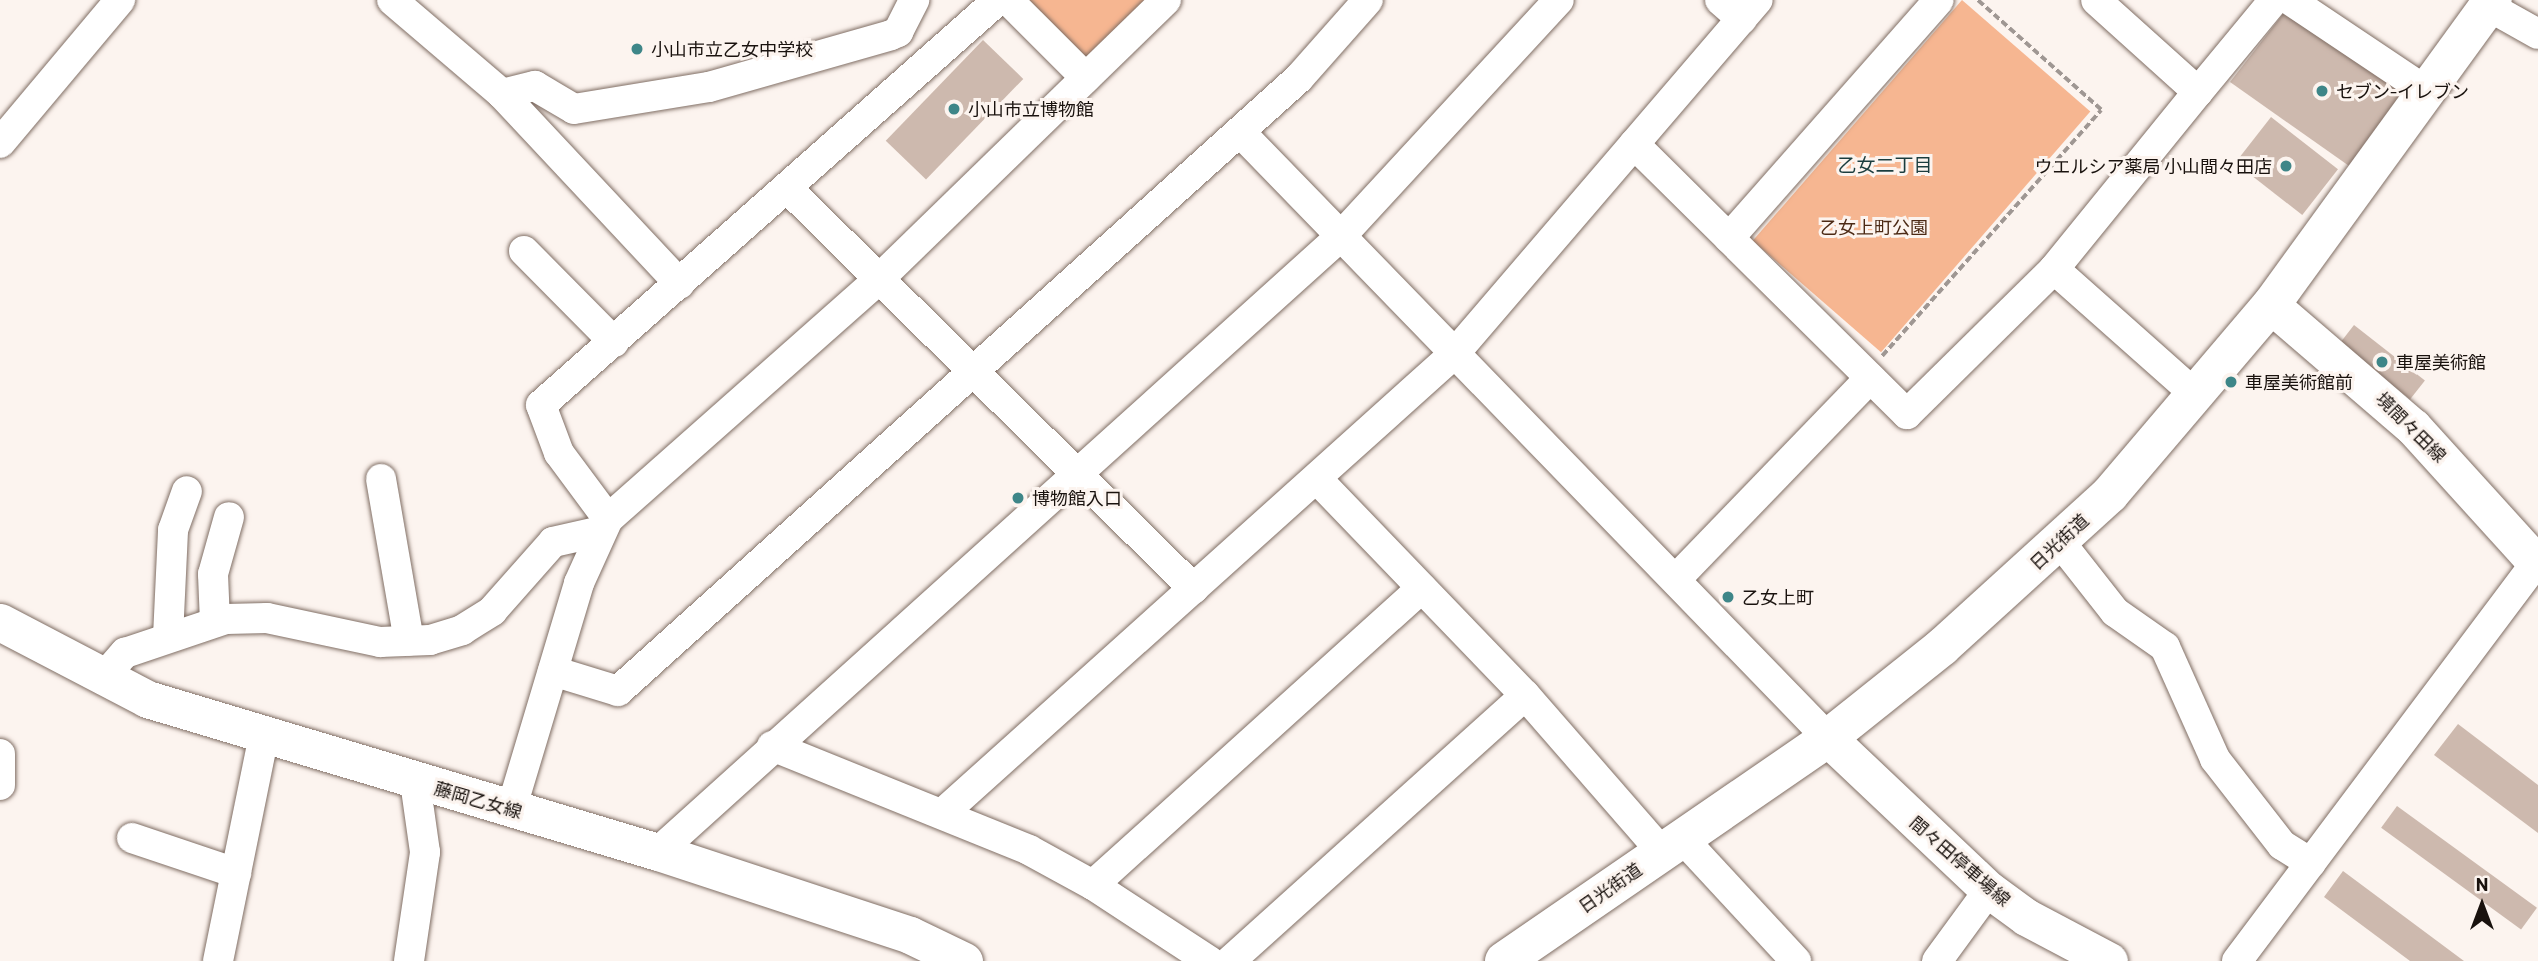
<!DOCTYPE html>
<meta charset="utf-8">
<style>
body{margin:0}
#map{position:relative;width:2538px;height:961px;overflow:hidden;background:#fcf4ef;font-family:Barlow,"Noto Sans JP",sans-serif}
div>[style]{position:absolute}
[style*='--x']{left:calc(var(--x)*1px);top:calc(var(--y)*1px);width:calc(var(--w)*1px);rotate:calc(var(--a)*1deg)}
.green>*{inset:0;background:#f6b691;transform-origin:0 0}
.building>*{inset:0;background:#cdb9ae;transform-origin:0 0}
.path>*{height:3.5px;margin-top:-1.75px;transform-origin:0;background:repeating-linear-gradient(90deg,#9f9793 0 7px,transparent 0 10.5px)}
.roads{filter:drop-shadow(0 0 2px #806e64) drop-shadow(0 0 2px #806e64)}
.minor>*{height:30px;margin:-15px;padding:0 15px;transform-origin:15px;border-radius:15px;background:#fff}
.major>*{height:37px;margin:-18.5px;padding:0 18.5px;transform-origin:18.5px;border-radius:18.5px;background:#fff}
.highway>*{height:38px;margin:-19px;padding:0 19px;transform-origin:19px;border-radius:19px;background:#fff}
.dots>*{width:19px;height:19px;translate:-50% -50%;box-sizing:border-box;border:4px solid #fcf4ef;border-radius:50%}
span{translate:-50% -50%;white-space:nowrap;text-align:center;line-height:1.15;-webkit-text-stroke:6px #fcf4ef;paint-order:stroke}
.poi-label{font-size:18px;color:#19120e}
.left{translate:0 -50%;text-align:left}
.right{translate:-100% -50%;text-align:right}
.park-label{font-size:18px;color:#4c2a15}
.street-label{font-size:18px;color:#19120e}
.neighbourhood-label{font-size:19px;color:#1b3d3e}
.north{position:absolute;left:2447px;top:870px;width:70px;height:70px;-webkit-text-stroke:5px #fcf4ef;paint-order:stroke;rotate:0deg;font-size:19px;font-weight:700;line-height:28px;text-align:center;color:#19120e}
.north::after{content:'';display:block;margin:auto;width:24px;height:32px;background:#19120e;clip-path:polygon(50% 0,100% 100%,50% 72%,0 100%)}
</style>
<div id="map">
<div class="green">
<div style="clip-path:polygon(1026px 0,1145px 0,1086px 57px)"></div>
<div style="left:1962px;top:0;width:170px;height:319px;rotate:41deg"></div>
</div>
<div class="building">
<div style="clip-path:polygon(2283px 14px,2401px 84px,2404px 98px,2352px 168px,2230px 82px)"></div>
<div style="left:983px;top:40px;width:56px;height:140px;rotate:44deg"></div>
<div style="left:2271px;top:117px;width:85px;height:58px;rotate:38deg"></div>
<div style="left:2354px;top:325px;width:90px;height:24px;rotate:38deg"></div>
<div style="clip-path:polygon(2458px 724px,2538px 785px,2538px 833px,2434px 755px)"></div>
<div style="left:2397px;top:806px;width:173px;height:27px;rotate:36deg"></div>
<div style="clip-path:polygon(2343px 871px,2464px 961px,2410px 961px,2324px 897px)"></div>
</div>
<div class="path">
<div style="--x:1882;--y:356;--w:329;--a:-48.3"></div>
<div style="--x:2101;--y:110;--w:166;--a:-138.4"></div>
</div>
<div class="roads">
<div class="minor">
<div style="--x:392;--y:0;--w:145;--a:40.5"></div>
<div style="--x:502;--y:94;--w:260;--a:46.9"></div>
<div style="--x:1008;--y:0;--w:110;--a:45"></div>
<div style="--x:1720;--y:0;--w:29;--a:41"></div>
<div style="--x:2290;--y:0;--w:164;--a:33.8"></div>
<div style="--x:2488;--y:6;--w:57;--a:29.2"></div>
<div style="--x:2198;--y:92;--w:119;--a:-50.4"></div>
<div style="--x:502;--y:94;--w:34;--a:-14"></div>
<div style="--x:535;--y:86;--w:45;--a:30.5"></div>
<div style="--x:574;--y:109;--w:137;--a:-9.3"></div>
<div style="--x:709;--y:87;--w:189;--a:-15.9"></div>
<div style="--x:891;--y:35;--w:8;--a:-23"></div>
<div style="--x:898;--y:32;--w:36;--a:-63"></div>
<div style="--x:1240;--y:132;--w:844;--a:45.86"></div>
<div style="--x:0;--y:143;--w:187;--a:-50"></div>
<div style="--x:1634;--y:144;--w:384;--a:44.7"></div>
<div style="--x:1907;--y:414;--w:206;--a:-44.6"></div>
<div style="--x:2054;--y:269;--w:228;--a:-50.9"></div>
<div style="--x:2198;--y:92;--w:137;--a:-138"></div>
<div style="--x:787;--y:188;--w:571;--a:44.57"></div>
<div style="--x:1729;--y:238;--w:317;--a:-48.6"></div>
<div style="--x:524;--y:251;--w:128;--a:45.3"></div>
<div style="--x:2054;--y:269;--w:190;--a:41.6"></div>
<div style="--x:381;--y:479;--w:164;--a:80.2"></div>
<div style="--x:1317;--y:479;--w:300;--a:46.1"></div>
<div style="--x:1525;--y:695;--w:208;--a:48.9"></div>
<div style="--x:608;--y:519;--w:82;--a:-126.6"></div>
<div style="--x:559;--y:453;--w:51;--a:-110.6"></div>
<div style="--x:541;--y:405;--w:611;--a:-41.55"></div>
<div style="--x:2060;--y:542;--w:89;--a:51.8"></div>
<div style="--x:2115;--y:612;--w:61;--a:35"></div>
<div style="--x:2165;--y:647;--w:123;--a:65.9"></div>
<div style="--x:2215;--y:759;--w:109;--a:52.1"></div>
<div style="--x:2282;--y:845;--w:34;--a:32"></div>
<div style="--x:1677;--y:578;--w:278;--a:-46"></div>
<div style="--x:215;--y:622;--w:48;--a:-92.4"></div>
<div style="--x:213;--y:574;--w:59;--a:-74.3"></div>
<div style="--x:168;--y:637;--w:107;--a:-87.3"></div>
<div style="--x:173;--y:530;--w:41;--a:-70.3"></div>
<div style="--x:553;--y:671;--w:68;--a:17.1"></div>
<div style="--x:618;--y:691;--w:916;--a:-41.99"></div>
<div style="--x:1299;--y:78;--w:104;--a:-48.5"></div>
<div style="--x:102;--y:679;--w:35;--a:-49"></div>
<div style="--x:125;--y:653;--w:107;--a:-18.6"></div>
<div style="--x:226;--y:619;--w:41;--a:-1.4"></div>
<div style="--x:267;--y:618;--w:116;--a:12"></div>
<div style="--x:380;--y:642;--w:50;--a:-2.3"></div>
<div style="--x:430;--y:640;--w:34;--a:-17"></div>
<div style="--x:462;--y:630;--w:36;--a:-32"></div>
<div style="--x:492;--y:611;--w:92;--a:-48.5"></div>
<div style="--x:553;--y:542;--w:50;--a:-12.7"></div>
<div style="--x:772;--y:746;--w:277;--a:22"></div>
<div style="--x:1029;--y:850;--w:73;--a:28.7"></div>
<div style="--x:1093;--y:885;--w:139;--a:33.2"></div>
<div style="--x:0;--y:754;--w:31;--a:90"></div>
<div style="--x:511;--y:810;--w:237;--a:-73.3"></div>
<div style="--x:579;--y:583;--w:70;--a:-65.6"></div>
<div style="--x:608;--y:519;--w:363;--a:-41.5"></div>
<div style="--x:880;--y:278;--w:399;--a:-44.2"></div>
<div style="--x:942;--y:814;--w:690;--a:-41.94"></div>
<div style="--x:1455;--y:353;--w:465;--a:-49.4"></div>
<div style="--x:132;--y:838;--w:110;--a:18.6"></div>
<div style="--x:1682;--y:838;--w:168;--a:47.2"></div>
<div style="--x:658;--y:852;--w:920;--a:-42.05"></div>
<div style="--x:1341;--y:236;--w:321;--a:-47.3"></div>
<div style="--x:1093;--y:885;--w:443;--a:-42.1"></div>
<div style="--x:218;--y:961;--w:231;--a:-78.5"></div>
<div style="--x:409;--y:961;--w:110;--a:-81.6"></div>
<div style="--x:425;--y:852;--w:71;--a:-98.1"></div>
<div style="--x:1230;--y:961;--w:397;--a:-42"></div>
<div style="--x:1937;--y:961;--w:88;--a:-53.8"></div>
<div style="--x:2237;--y:961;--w:501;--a:-53.11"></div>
</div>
<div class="major">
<div style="--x:2271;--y:305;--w:187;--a:40.7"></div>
<div style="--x:2413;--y:427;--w:186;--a:47.8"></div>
<div style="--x:0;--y:622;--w:166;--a:27.6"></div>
<div style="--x:147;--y:699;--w:533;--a:16.67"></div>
<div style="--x:658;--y:852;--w:265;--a:18.2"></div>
<div style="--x:910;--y:935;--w:60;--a:25.7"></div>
<div style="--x:1828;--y:738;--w:221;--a:43.4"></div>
<div style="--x:1989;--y:890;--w:46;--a:36.1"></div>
<div style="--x:2026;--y:917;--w:94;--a:27.9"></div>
</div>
<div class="highway">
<div style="--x:1504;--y:961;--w:393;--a:-34.5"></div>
<div style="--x:1828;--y:738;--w:146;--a:-38.6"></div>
<div style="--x:1942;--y:647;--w:227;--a:-42.3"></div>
<div style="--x:2110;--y:494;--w:248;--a:-49.6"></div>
<div style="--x:2271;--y:305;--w:377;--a:-54"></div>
</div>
</div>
<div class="dots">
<div style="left:637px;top:49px;background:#3e8688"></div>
<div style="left:2322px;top:91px;background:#3e8688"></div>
<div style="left:954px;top:109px;background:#3e8688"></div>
<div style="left:2286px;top:166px;background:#3e8688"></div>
<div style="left:2382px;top:362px;background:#3e8688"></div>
<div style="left:2231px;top:382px;background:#3e8688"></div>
<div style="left:1018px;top:498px;background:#3e8688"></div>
<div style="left:1728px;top:597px;background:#3e8688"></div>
</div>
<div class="poi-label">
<span class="left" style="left:651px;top:49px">小山市立乙女中学校</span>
<span class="left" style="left:2336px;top:91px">セブン-イレブン</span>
<span class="left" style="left:968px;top:109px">小山市立博物館</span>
<span class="right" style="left:2272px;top:166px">ウエルシア薬局 小山間々田店</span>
<span class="left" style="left:2396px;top:362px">車屋美術館</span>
<span class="left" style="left:2245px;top:382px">車屋美術館前</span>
<span class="left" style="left:1032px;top:498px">博物館入口</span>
<span class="left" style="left:1742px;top:597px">乙女上町</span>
</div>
<div class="park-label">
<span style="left:1874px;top:227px">乙女上町公園</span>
</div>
<div class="street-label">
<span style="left:2411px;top:427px;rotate:45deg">境間々田線</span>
<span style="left:2059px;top:542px;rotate:-43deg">日光街道</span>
<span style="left:478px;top:800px;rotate:16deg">藤岡乙女線</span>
<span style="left:1960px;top:861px;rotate:41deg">間々田停車場線</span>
<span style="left:1610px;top:888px;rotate:-35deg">日光街道</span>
</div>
<div class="neighbourhood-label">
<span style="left:1885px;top:165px">乙女二丁目</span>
</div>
<div class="north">N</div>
</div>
